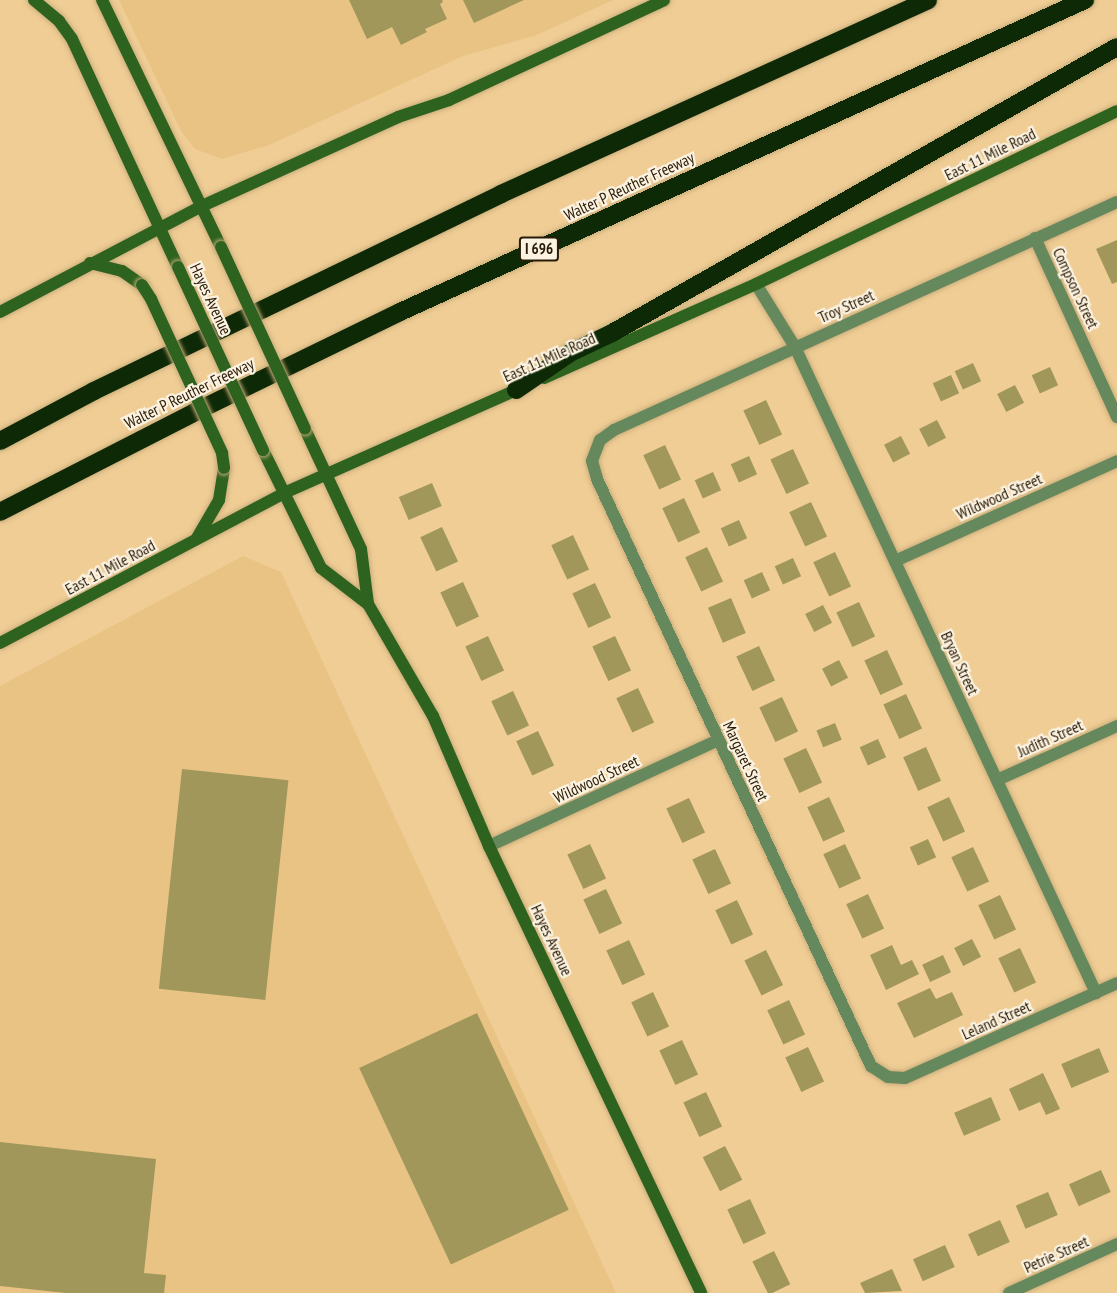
<!DOCTYPE html>
<style>
body{margin:0}
#map{position:relative;width:1117px;height:1293px;overflow:hidden;background:#efcd95;font-family:"PT Sans Narrow",sans-serif}
div>[style]{position:absolute}
[style*='--x']{left:calc(var(--x)*1px);top:calc(var(--y)*1px);width:calc(var(--w)*1px);rotate:calc(var(--a)*1deg)}
.built>*{inset:0;background:#e9c384}
.building>*{inset:0;background:#a1975b;transform-origin:0 0}
.roads{filter:drop-shadow(0 0 2px #cbad7b) drop-shadow(0 0 2px #cbad7b)}
.street>*{height:12px;margin:-6px;padding:0 6px;transform-origin:6px;border-radius:6px;background:#65885c}
.secondary>*{height:12px;margin:-6px;padding:0 6px;transform-origin:6px;border-radius:6px;background:#2d631e}
.highway>*{height:18px;margin:-9px;padding:0 9px;transform-origin:9px;border-radius:9px;background:#0d2906}
.bridges{filter:drop-shadow(0 0 2px #cbad7b) drop-shadow(0 0 2px #cbad7b)}
.secondary-bridge>*{height:12px;margin:-6px;padding:0 6px;transform-origin:6px;border-radius:6px;background:#2d631e}
span{translate:-50% -50%;white-space:nowrap;text-align:center;line-height:1.15;-webkit-text-stroke:4.5px #fcf2e1;paint-order:stroke}
.shield-label span{padding:2px 4px;background:#fcf2e1;border:2px solid;border-radius:4px;-webkit-text-stroke-width:0}
.shield-label{font-size:15px;color:#291c06;font-weight:700}
.street-label{font-size:16px;color:#291c06}
</style>
<div id="map">
<div class="built">
<div style="clip-path:polygon(119px 0,613px 0,537px 35px,463px 56px,269px 145px,222px 159px,195px 149px,181px 131px)"></div>
<div style="clip-path:polygon(243px 556px,281px 572px,616px 1293px,0 1293px,0 686px)"></div>
</div>
<div class="building">
<div style="clip-path:polygon(349px 0,442px 0,443px 2px,440px 4px,447px 19px,425px 29px,427px 32px,401px 45px,392px 27px,367px 39px)"></div>
<div style="clip-path:polygon(463px 0,524px 0,474px 23px)"></div>
<div style="clip-path:polygon(1117px 240px,1117px 282px,1112px 284px,1096px 249px)"></div>
<div style="left:973px;top:363px;width:20px;height:20px;rotate:66deg"></div>
<div style="left:1050px;top:367px;width:20px;height:20px;rotate:66deg"></div>
<div style="left:951px;top:375px;width:20px;height:20px;rotate:66deg"></div>
<div style="left:1015px;top:385px;width:20px;height:20px;rotate:63deg"></div>
<div style="left:766px;top:400px;width:38px;height:25px;rotate:65deg"></div>
<div style="left:937px;top:420px;width:20px;height:20px;rotate:63deg"></div>
<div style="left:901px;top:436px;width:20px;height:19px;rotate:63deg"></div>
<div style="left:665px;top:445px;width:38px;height:24px;rotate:65deg"></div>
<div style="left:793px;top:449px;width:38px;height:25px;rotate:65deg"></div>
<div style="left:749px;top:456px;width:20px;height:20px;rotate:66deg"></div>
<div style="left:713px;top:472px;width:20px;height:20px;rotate:66deg"></div>
<div style="left:432px;top:483px;width:25px;height:36px;rotate:67deg"></div>
<div style="left:684px;top:498px;width:38px;height:24px;rotate:65deg"></div>
<div style="left:811px;top:502px;width:38px;height:24px;rotate:65deg"></div>
<div style="left:739px;top:520px;width:20px;height:20px;rotate:66deg"></div>
<div style="left:442px;top:527px;width:38px;height:24px;rotate:65deg"></div>
<div style="left:573px;top:535px;width:38px;height:24px;rotate:65deg"></div>
<div style="left:707px;top:547px;width:38px;height:24px;rotate:65deg"></div>
<div style="left:835px;top:552px;width:38px;height:24px;rotate:65deg"></div>
<div style="left:793px;top:558px;width:20px;height:20px;rotate:66deg"></div>
<div style="left:762px;top:572px;width:20px;height:20px;rotate:66deg"></div>
<div style="left:463px;top:582px;width:38px;height:25px;rotate:65deg"></div>
<div style="left:595px;top:583px;width:38px;height:25px;rotate:65deg"></div>
<div style="left:731px;top:598px;width:38px;height:25px;rotate:67deg"></div>
<div style="left:859px;top:602px;width:38px;height:25px;rotate:65deg"></div>
<div style="left:823px;top:605px;width:20px;height:20px;rotate:63deg"></div>
<div style="left:488px;top:636px;width:38px;height:25px;rotate:65deg"></div>
<div style="left:615px;top:636px;width:38px;height:25px;rotate:65deg"></div>
<div style="left:759px;top:646px;width:38px;height:25px;rotate:65deg"></div>
<div style="left:887px;top:650px;width:38px;height:25px;rotate:65deg"></div>
<div style="left:839px;top:660px;width:20px;height:19px;rotate:63deg"></div>
<div style="left:638px;top:688px;width:38px;height:24px;rotate:65deg"></div>
<div style="left:513px;top:691px;width:38px;height:24px;rotate:65deg"></div>
<div style="left:906px;top:694px;width:38px;height:25px;rotate:65deg"></div>
<div style="left:782px;top:697px;width:38px;height:25px;rotate:65deg"></div>
<div style="left:835px;top:723px;width:18px;height:20px;rotate:68deg"></div>
<div style="left:538px;top:731px;width:38px;height:24px;rotate:65deg"></div>
<div style="left:878px;top:739px;width:20px;height:20px;rotate:66deg"></div>
<div style="left:926px;top:747px;width:37px;height:25px;rotate:66deg"></div>
<div style="left:806px;top:748px;width:38px;height:25px;rotate:65deg"></div>
<div style="left:182px;top:769px;width:107px;height:221px;rotate:6deg"></div>
<div style="left:829px;top:797px;width:38px;height:24px;rotate:65deg"></div>
<div style="left:949px;top:797px;width:38px;height:24px;rotate:65deg"></div>
<div style="left:689px;top:798px;width:38px;height:25px;rotate:65deg"></div>
<div style="left:928px;top:839px;width:20px;height:20px;rotate:66deg"></div>
<div style="left:590px;top:844px;width:38px;height:25px;rotate:65deg"></div>
<div style="left:845px;top:844px;width:38px;height:24px;rotate:65deg"></div>
<div style="left:973px;top:847px;width:38px;height:24px;rotate:65deg"></div>
<div style="left:715px;top:849px;width:38px;height:25px;rotate:65deg"></div>
<div style="left:606px;top:889px;width:38px;height:25px;rotate:65deg"></div>
<div style="left:868px;top:894px;width:38px;height:24px;rotate:65deg"></div>
<div style="left:1000px;top:895px;width:38px;height:24px;rotate:65deg"></div>
<div style="left:737px;top:900px;width:38px;height:24px;rotate:65deg"></div>
<div style="left:972px;top:939px;width:20px;height:20px;rotate:63deg"></div>
<div style="left:629px;top:940px;width:38px;height:25px;rotate:65deg"></div>
<div style="clip-path:polygon(892px 945px,901px 965px,912px 960px,919px 974px,886px 990px,870px 955px)"></div>
<div style="left:1020px;top:948px;width:38px;height:24px;rotate:65deg"></div>
<div style="left:766px;top:950px;width:39px;height:24px;rotate:64deg"></div>
<div style="left:943px;top:955px;width:19px;height:23px;rotate:65deg"></div>
<div style="clip-path:polygon(930px 988px,936px 999px,952px 992px,963px 1015px,914px 1038px,897px 1003px)"></div>
<div style="left:653px;top:992px;width:38px;height:24px;rotate:65deg"></div>
<div style="left:789px;top:1000px;width:38px;height:24px;rotate:65deg"></div>
<div style="left:477px;top:1013px;width:217px;height:130px;rotate:65deg"></div>
<div style="left:682px;top:1040px;width:38px;height:25px;rotate:65deg"></div>
<div style="left:808px;top:1047px;width:38px;height:25px;rotate:65deg"></div>
<div style="left:1099px;top:1048px;width:26px;height:41px;rotate:67deg"></div>
<div style="clip-path:polygon(1043px 1073px,1060px 1109px,1046px 1115px,1040px 1102px,1019px 1111px,1009px 1089px)"></div>
<div style="left:706px;top:1092px;width:38px;height:25px;rotate:65deg"></div>
<div style="left:991px;top:1097px;width:25px;height:40px;rotate:67deg"></div>
<div style="clip-path:polygon(0 1142px,156px 1159px,144px 1273px,166px 1275px,164px 1293px,66px 1293px,0 1286px)"></div>
<div style="left:725px;top:1146px;width:38px;height:25px;rotate:63deg"></div>
<div style="left:1101px;top:1170px;width:24px;height:35px;rotate:66deg"></div>
<div style="left:1048px;top:1192px;width:25px;height:35px;rotate:67deg"></div>
<div style="left:750px;top:1199px;width:38px;height:25px;rotate:65deg"></div>
<div style="left:1000px;top:1220px;width:24px;height:35px;rotate:66deg"></div>
<div style="left:945px;top:1245px;width:24px;height:35px;rotate:66deg"></div>
<div style="left:774px;top:1251px;width:37px;height:24px;rotate:64deg"></div>
<div style="clip-path:polygon(892px 1269px,902px 1291px,865px 1293px,860px 1283px)"></div>
</div>
<div class="roads">
<div class="street">
<div style="--x:1117;--y:202;--w:552;--a:155.62"></div>
<div style="--x:614;--y:430;--w:17;--a:144"></div>
<div style="--x:600;--y:440;--w:22;--a:111"></div>
<div style="--x:592;--y:461;--w:19;--a:74"></div>
<div style="--x:597;--y:479;--w:648;--a:64.98"></div>
<div style="--x:871;--y:1066;--w:20;--a:33"></div>
<div style="--x:888;--y:1077;--w:17;--a:3"></div>
<div style="--x:905;--y:1078;--w:232;--a:-24.1"></div>
<div style="--x:1035;--y:238;--w:197;--a:65.4"></div>
<div style="--x:756;--y:284;--w:74;--a:58.2"></div>
<div style="--x:795;--y:347;--w:713;--a:65.02"></div>
<div style="--x:895;--y:561;--w:243;--a:-24.2"></div>
<div style="--x:997;--y:780;--w:132;--a:-24.2"></div>
<div style="--x:489;--y:846;--w:252;--a:-24.8"></div>
<div style="--x:1009;--y:1293;--w:119;--a:-24.4"></div>
</div>
<div class="secondary">
<div style="--x:34;--y:0;--w:33;--a:40"></div>
<div style="--x:59;--y:21;--w:22;--a:54"></div>
<div style="--x:72;--y:39;--w:251;--a:65.1"></div>
<div style="--x:102;--y:0;--w:274;--a:64.3"></div>
<div style="--x:90;--y:263;--w:33;--a:14"></div>
<div style="--x:122;--y:271;--w:24;--a:35"></div>
<div style="--x:0;--y:312;--w:228;--a:-27.7"></div>
<div style="--x:202;--y:206;--w:215;--a:-24.4"></div>
<div style="--x:398;--y:117;--w:54;--a:-18.4"></div>
<div style="--x:449;--y:100;--w:237;--a:-24.9"></div>
<div style="--x:544;--y:378;--w:232;--a:-23.9"></div>
<div style="--x:756;--y:284;--w:400;--a:-25.6"></div>
<div style="--x:305;--y:429;--w:132;--a:65"></div>
<div style="--x:361;--y:549;--w:55;--a:82.7"></div>
<div style="--x:263;--y:450;--w:131;--a:63.8"></div>
<div style="--x:321;--y:568;--w:59;--a:37.5"></div>
<div style="--x:368;--y:604;--w:129;--a:59.9"></div>
<div style="--x:433;--y:716;--w:142;--a:66.7"></div>
<div style="--x:489;--y:846;--w:495;--a:64.6"></div>
<div style="--x:197;--y:538;--w:44;--a:-59.9"></div>
<div style="--x:219;--y:500;--w:32;--a:-81"></div>
<div style="--x:0;--y:643;--w:321;--a:-27.8"></div>
<div style="--x:284;--y:493;--w:261;--a:-23.9"></div>
</div>
<div class="highway">
<div style="--x:516;--y:390;--w:65;--a:-34.4"></div>
<div style="--x:570;--y:353;--w:47;--a:-25.5"></div>
<div style="--x:612;--y:333;--w:580;--a:-29.52"></div>
<div style="--x:0;--y:441;--w:106;--a:-28"></div>
<div style="--x:94;--y:391;--w:452;--a:-25.8"></div>
<div style="--x:501;--y:194;--w:469;--a:-24.4"></div>
<div style="--x:0;--y:512;--w:219;--a:-27.1"></div>
<div style="--x:195;--y:412;--w:228;--a:-26"></div>
<div style="--x:400;--y:312;--w:753;--a:-24.49"></div>
</div>
</div>
<div class="bridges">
<div class="secondary-bridge">
<div style="--x:221;--y:247;--w:200;--a:65.2"></div>
<div style="--x:178;--y:267;--w:202;--a:65.1"></div>
<div style="--x:142;--y:285;--w:17;--a:57"></div>
<div style="--x:151;--y:299;--w:170;--a:65.2"></div>
<div style="--x:222;--y:453;--w:15;--a:82"></div>
</div>
</div>
<div class="shield-label">
<span style="left:539px;top:249px">I 696</span>
</div>
<div class="street-label">
<span style="left:990px;top:154px;rotate:-26deg">East 11 Mile Road</span>
<span style="left:629px;top:186px;rotate:-25deg">Walter P Reuther Freeway</span>
<span style="left:1076px;top:288px;rotate:65deg">Compson Street</span>
<span style="left:211px;top:299px;rotate:65deg">Hayes Avenue</span>
<span style="left:846px;top:306px;rotate:-24deg">Troy Street</span>
<span style="left:549px;top:357px;rotate:-24deg">East 11 Mile Road</span>
<span style="left:189px;top:393px;rotate:-26deg">Walter P Reuther Freeway</span>
<span style="left:999px;top:496px;rotate:-24deg">Wildwood Street</span>
<span style="left:110px;top:567px;rotate:-28deg">East 11 Mile Road</span>
<span style="left:960px;top:663px;rotate:65deg">Bryan Street</span>
<span style="left:1050px;top:738px;rotate:-24deg">Judith Street</span>
<span style="left:746px;top:761px;rotate:65deg">Margaret Street</span>
<span style="left:596px;top:779px;rotate:-25deg">Wildwood Street</span>
<span style="left:552px;top:940px;rotate:65deg">Hayes Avenue</span>
<span style="left:996px;top:1020px;rotate:-24deg">Leland Street</span>
<span style="left:1056px;top:1254px;rotate:-24deg">Petrie Street</span>
</div>
</div>
